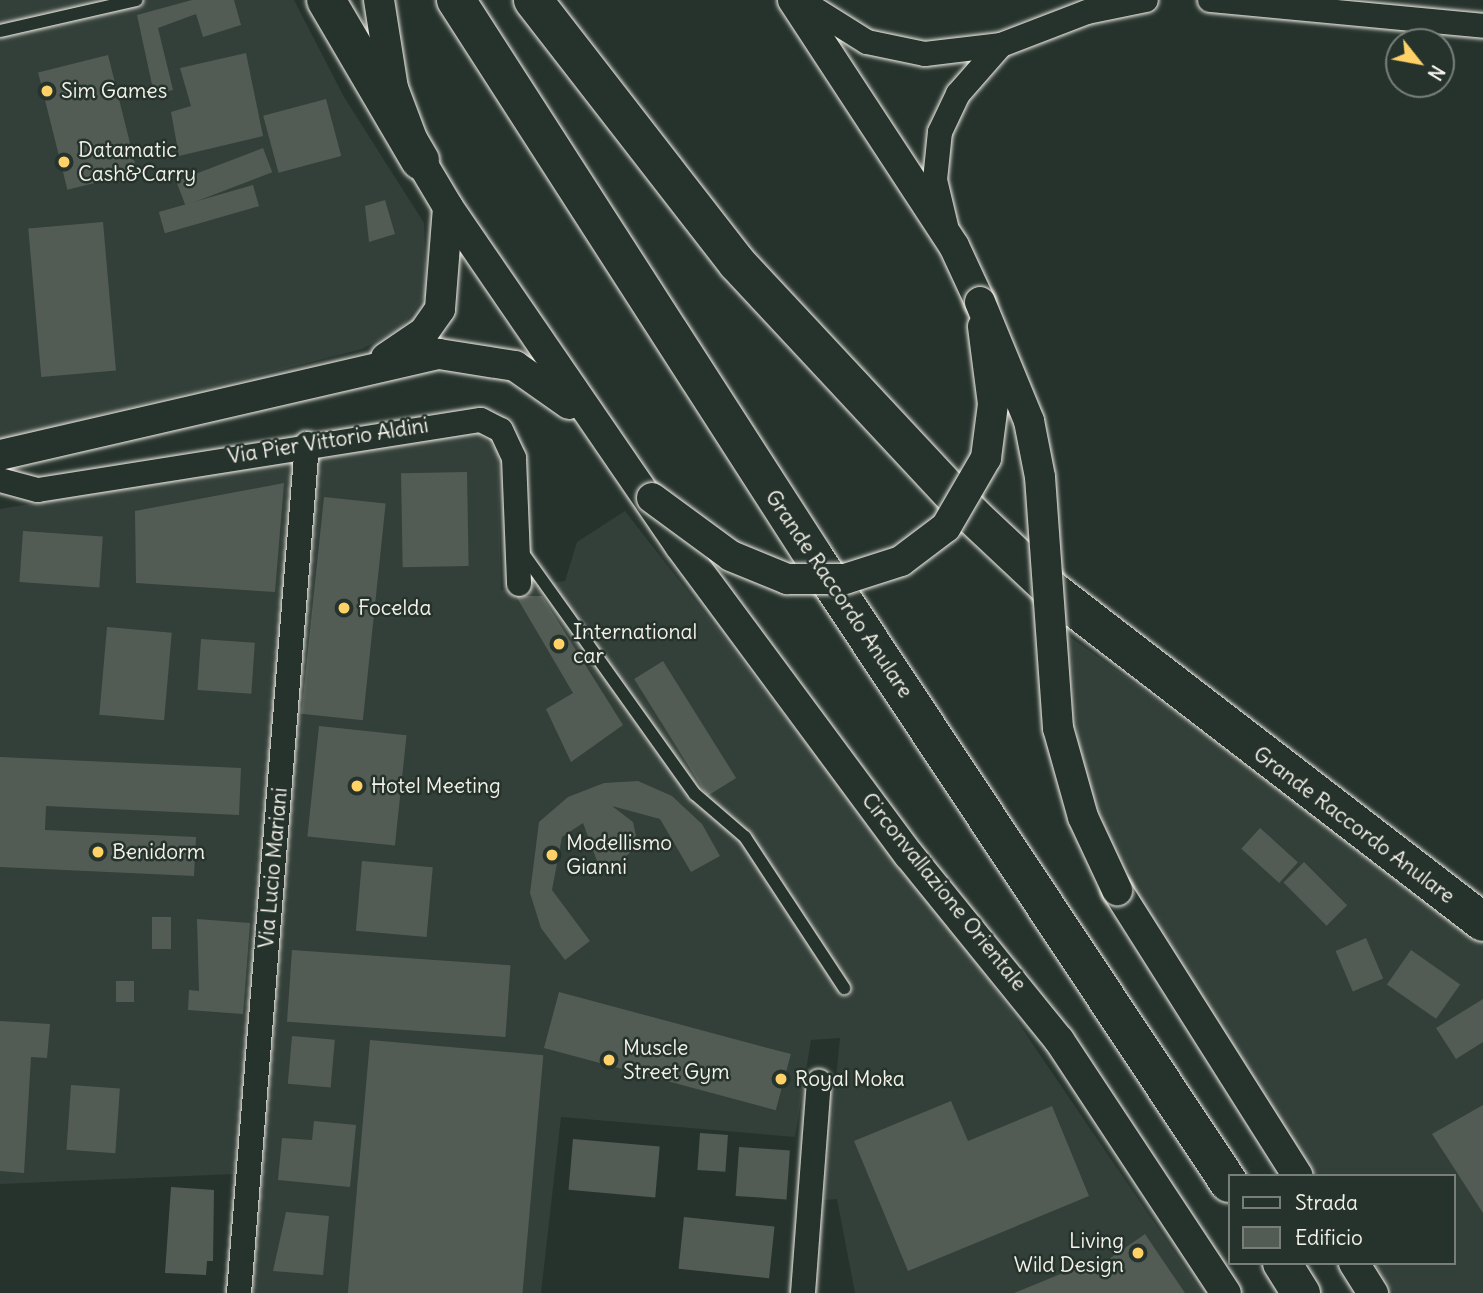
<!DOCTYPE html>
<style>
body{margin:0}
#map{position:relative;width:1483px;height:1293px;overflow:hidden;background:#26332d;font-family:Delius,sans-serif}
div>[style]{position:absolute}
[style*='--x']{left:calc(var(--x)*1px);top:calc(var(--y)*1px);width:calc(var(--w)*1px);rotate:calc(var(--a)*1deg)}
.built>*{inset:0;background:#333f39}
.building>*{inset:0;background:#525c55;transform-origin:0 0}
.roads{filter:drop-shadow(0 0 2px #f4f1e8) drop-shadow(0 0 2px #f4f1e8)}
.service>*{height:12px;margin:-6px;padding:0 6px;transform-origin:6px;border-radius:6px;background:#26332d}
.minor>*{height:24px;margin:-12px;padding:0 12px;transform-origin:12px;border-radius:12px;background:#26332d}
.tertiary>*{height:30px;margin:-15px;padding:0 15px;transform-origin:15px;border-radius:15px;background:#26332d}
.motorway>*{height:38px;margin:-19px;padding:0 19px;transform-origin:19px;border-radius:19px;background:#26332d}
.bridges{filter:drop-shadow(0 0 2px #f4f1e8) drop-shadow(0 0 2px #f4f1e8)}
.tertiary-bridge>*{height:30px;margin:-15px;padding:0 15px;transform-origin:15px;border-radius:15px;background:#26332d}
.dots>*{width:19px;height:19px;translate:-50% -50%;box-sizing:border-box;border:4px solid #26332d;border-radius:50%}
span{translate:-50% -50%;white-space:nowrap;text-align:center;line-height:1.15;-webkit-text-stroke:5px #26332d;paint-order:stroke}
.poi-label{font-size:21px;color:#f4f1e8}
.left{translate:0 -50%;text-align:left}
.right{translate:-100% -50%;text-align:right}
.street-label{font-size:21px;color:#f4f1e8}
.legend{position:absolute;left:1228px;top:1174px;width:228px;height:91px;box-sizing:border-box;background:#26332d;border:2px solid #787f78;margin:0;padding:9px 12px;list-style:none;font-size:21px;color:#f4f1e8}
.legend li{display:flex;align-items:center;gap:14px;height:35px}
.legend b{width:35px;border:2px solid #787f78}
.north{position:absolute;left:1385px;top:28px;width:70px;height:70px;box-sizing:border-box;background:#26332d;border:2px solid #787f78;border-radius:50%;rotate:121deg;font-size:19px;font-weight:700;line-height:28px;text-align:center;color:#f4f1e8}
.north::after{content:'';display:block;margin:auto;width:24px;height:32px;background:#ffd166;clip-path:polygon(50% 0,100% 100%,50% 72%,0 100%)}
</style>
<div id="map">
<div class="built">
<div style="clip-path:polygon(0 0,294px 0,344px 97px,424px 223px,426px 295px,401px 328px,362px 349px,0 440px)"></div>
<div style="clip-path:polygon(470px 427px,498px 450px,501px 590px,565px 581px,577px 542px,625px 511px,979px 965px,1202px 1293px,855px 1293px,837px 1199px,824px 1200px,840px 1038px,811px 1040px,795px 1137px,561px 1117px,541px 1293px,253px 1293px,319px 460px)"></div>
<div style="clip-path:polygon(295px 460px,235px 1174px,0 1184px,0 509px)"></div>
<div style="clip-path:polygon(1070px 637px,1483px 935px,1483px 1293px,1394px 1293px,1374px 1263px,1453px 1263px,1453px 1176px,1317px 1176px,1259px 1089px,1121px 867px,1079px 760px)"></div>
</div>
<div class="building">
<div style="clip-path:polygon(192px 0,234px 0,241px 25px,203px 37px,196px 14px,158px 28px,173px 90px,154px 94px,137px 15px)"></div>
<div style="clip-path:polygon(246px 53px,263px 136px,179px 156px,171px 112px,191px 106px,180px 68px)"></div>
<div style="left:108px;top:55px;width:121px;height:72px;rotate:76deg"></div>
<div style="left:326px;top:99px;width:59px;height:65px;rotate:75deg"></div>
<div style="left:263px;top:148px;width:26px;height:93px;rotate:69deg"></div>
<div style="left:253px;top:185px;width:22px;height:98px;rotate:74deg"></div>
<div style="clip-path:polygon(385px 200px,395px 234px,369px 242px,365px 206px)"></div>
<div style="left:103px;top:222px;width:149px;height:75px;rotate:85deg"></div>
<div style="left:467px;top:472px;width:94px;height:66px;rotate:89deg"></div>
<div style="clip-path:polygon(284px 483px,275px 592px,136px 583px,135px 511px)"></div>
<div style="left:324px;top:497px;width:62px;height:218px;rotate:6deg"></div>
<div style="left:23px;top:531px;width:80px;height:51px;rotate:4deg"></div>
<div style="clip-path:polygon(516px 596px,542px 596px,623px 725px,571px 762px,546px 709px,573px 693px)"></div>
<div style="left:107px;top:627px;width:65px;height:88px;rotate:5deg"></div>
<div style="left:201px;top:639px;width:54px;height:51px;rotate:4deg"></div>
<div style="left:663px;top:661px;width:138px;height:34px;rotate:58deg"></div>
<div style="left:319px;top:726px;width:88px;height:111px;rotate:6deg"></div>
<div style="clip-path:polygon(0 757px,241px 768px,239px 815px,46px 806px,45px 830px,196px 837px,194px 876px,0 867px)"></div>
<div style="clip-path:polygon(638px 781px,672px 796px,702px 824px,720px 856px,691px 872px,660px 819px,612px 806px,633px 822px,636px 836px,631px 852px,616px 864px,597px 861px,583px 823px,562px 837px,552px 890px,590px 941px,565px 960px,541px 928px,530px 893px,539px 822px,568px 797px,604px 783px)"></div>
<div style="left:1260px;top:828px;width:51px;height:28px;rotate:42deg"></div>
<div style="left:362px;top:861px;width:71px;height:70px;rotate:5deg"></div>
<div style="left:1304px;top:862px;width:61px;height:29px;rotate:45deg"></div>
<div style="left:152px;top:917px;width:19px;height:32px"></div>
<div style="clip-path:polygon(197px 919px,250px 923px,243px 1014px,188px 1010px,189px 990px,199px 991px)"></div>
<div style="left:1366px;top:938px;width:44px;height:33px;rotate:67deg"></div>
<div style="left:292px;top:950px;width:219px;height:72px;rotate:4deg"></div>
<div style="left:1411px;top:950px;width:60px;height:42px;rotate:35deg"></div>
<div style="left:116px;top:981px;width:18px;height:21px"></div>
<div style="left:559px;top:992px;width:240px;height:58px;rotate:15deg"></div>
<div style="clip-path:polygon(1483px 999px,1483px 1042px,1456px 1059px,1436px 1028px)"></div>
<div style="clip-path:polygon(0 1021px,50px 1024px,47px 1058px,31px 1057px,24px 1173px,0 1171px)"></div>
<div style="left:292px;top:1036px;width:43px;height:48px;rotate:5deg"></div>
<div style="left:370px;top:1040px;width:174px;height:254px;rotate:5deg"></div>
<div style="left:71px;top:1085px;width:49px;height:65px;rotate:4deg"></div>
<div style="clip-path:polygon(951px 1101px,968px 1141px,1052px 1106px,1089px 1196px,908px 1271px,854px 1141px)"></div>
<div style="clip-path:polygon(1483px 1105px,1483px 1213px,1432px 1134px)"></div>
<div style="clip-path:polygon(314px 1121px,356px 1125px,350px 1187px,278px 1180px,282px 1138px,312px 1140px)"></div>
<div style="left:700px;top:1133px;width:28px;height:37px;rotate:4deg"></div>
<div style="left:573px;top:1139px;width:87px;height:51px;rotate:5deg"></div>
<div style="left:739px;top:1147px;width:51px;height:49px;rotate:4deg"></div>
<div style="clip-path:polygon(171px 1187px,214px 1190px,213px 1261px,207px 1261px,206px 1275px,165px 1273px)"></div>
<div style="clip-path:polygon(286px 1212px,329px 1216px,323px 1275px,273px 1271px)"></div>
<div style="left:684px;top:1217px;width:91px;height:52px;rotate:6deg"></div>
<div style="clip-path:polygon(1145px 1234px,1185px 1293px,1014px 1293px,1085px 1264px,1089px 1273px)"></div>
</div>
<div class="roads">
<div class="service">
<div style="--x:0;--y:31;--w:140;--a:-12.8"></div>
<div style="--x:520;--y:549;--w:301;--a:54.5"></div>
<div style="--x:695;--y:794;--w:66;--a:40.7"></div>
<div style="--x:745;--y:837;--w:181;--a:56.7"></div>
</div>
<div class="minor">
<div style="--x:800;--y:0;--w:79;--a:32.1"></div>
<div style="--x:867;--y:42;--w:59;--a:11.7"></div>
<div style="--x:925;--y:54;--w:77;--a:-6.8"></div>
<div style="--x:1001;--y:45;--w:92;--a:-21"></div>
<div style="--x:1087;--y:12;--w:60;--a:-11.5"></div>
<div style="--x:1210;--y:0;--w:274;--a:5.4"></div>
<div style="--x:946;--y:226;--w:47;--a:-103.4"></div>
<div style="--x:935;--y:180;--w:48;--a:-84.1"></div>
<div style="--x:940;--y:132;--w:42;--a:-64.7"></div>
<div style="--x:958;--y:94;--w:65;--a:-48.7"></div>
<div style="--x:0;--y:480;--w:39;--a:15"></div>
<div style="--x:38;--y:490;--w:448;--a:-9"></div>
<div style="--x:481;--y:420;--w:22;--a:27"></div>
<div style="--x:501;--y:430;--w:31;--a:65"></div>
<div style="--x:514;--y:458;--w:126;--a:87.7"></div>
<div style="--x:239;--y:1293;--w:852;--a:-85.42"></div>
<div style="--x:803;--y:1293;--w:212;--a:-85.7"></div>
</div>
<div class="tertiary">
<div style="--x:379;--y:0;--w:89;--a:81"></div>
<div style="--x:393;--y:88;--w:77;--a:69.4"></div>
<div style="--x:420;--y:160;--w:55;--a:59.2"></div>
<div style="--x:448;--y:207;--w:411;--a:55.6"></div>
<div style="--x:680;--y:546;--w:385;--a:53.5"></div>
<div style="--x:909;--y:855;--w:238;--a:51"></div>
<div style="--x:1059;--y:1040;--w:303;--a:56.6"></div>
<div style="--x:793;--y:0;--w:294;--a:56.8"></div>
<div style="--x:954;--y:246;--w:62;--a:65.1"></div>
<div style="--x:386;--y:358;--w:46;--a:-34.4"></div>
<div style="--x:424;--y:332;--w:28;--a:-55"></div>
<div style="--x:440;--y:309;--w:102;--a:-85.5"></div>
<div style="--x:0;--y:455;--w:450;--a:-13"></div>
<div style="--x:439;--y:354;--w:77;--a:9"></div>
<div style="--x:515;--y:366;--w:66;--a:35.1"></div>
<div style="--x:1117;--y:890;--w:338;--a:57.7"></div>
<div style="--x:1354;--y:1263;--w:36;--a:58"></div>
</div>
<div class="motorway">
<div style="--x:326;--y:0;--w:186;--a:59.6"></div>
<div style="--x:456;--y:0;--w:662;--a:57.27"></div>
<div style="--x:814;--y:557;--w:751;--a:56.46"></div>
<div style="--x:533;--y:0;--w:333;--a:52.2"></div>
<div style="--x:737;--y:263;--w:346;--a:47"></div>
<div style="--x:973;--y:516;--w:111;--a:43.2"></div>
<div style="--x:1054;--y:592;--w:541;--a:37.57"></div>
<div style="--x:1282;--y:1263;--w:36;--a:58"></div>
</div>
</div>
<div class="bridges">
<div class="tertiary-bridge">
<div style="--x:980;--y:302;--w:129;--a:67.6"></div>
<div style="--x:1029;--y:421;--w:57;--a:78.9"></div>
<div style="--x:1040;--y:477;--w:252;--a:85.9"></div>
<div style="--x:1058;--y:728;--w:92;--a:74.3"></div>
<div style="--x:1083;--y:817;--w:81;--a:65"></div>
<div style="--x:652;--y:498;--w:98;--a:36.3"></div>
<div style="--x:731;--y:556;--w:61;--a:22.3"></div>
<div style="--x:787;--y:579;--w:58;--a:0"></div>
<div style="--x:845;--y:579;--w:59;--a:-17.8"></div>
<div style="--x:901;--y:561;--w:56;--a:-37.1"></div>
<div style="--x:946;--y:527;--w:80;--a:-59.9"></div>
<div style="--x:986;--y:458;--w:54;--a:-82.6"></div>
<div style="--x:993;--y:404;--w:78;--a:-97.4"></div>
</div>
</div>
<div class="dots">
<div style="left:47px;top:91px;background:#ffd166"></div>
<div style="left:64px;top:162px;background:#ffd166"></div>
<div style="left:344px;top:608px;background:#ffd166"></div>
<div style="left:559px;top:644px;background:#ffd166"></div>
<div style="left:357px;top:786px;background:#ffd166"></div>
<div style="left:98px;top:852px;background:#ffd166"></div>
<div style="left:552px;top:855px;background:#ffd166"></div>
<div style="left:609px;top:1060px;background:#ffd166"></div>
<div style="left:781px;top:1079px;background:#ffd166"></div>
<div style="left:1138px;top:1253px;background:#ffd166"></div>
</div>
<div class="poi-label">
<span class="left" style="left:61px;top:91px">Sim Games</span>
<span class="left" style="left:78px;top:162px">Datamatic<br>Cash&amp;Carry</span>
<span class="left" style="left:358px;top:608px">Focelda</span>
<span class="left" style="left:573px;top:644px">International<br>car</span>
<span class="left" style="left:371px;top:786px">Hotel Meeting</span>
<span class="left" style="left:566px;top:855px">Modellismo<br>Gianni</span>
<span class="left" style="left:112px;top:852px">Benidorm</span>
<span class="left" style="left:623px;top:1060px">Muscle<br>Street Gym</span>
<span class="left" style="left:795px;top:1079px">Royal Moka</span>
<span class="right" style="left:1124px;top:1253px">Living<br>Wild Design</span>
</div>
<div class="street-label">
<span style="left:328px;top:441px;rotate:-9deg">Via Pier Vittorio Aldini</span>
<span style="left:839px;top:594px;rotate:56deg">Grande Raccordo Anulare</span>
<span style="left:1354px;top:825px;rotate:37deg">Grande Raccordo Anulare</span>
<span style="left:273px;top:868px;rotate:-85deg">Via Lucio Mariani</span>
<span style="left:944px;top:892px;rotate:51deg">Circonvallazione Orientale</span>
</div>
<ul class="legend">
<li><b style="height:9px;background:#26332d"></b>Strada</li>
<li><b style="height:19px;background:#525c55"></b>Edificio</li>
</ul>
<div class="north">N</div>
</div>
